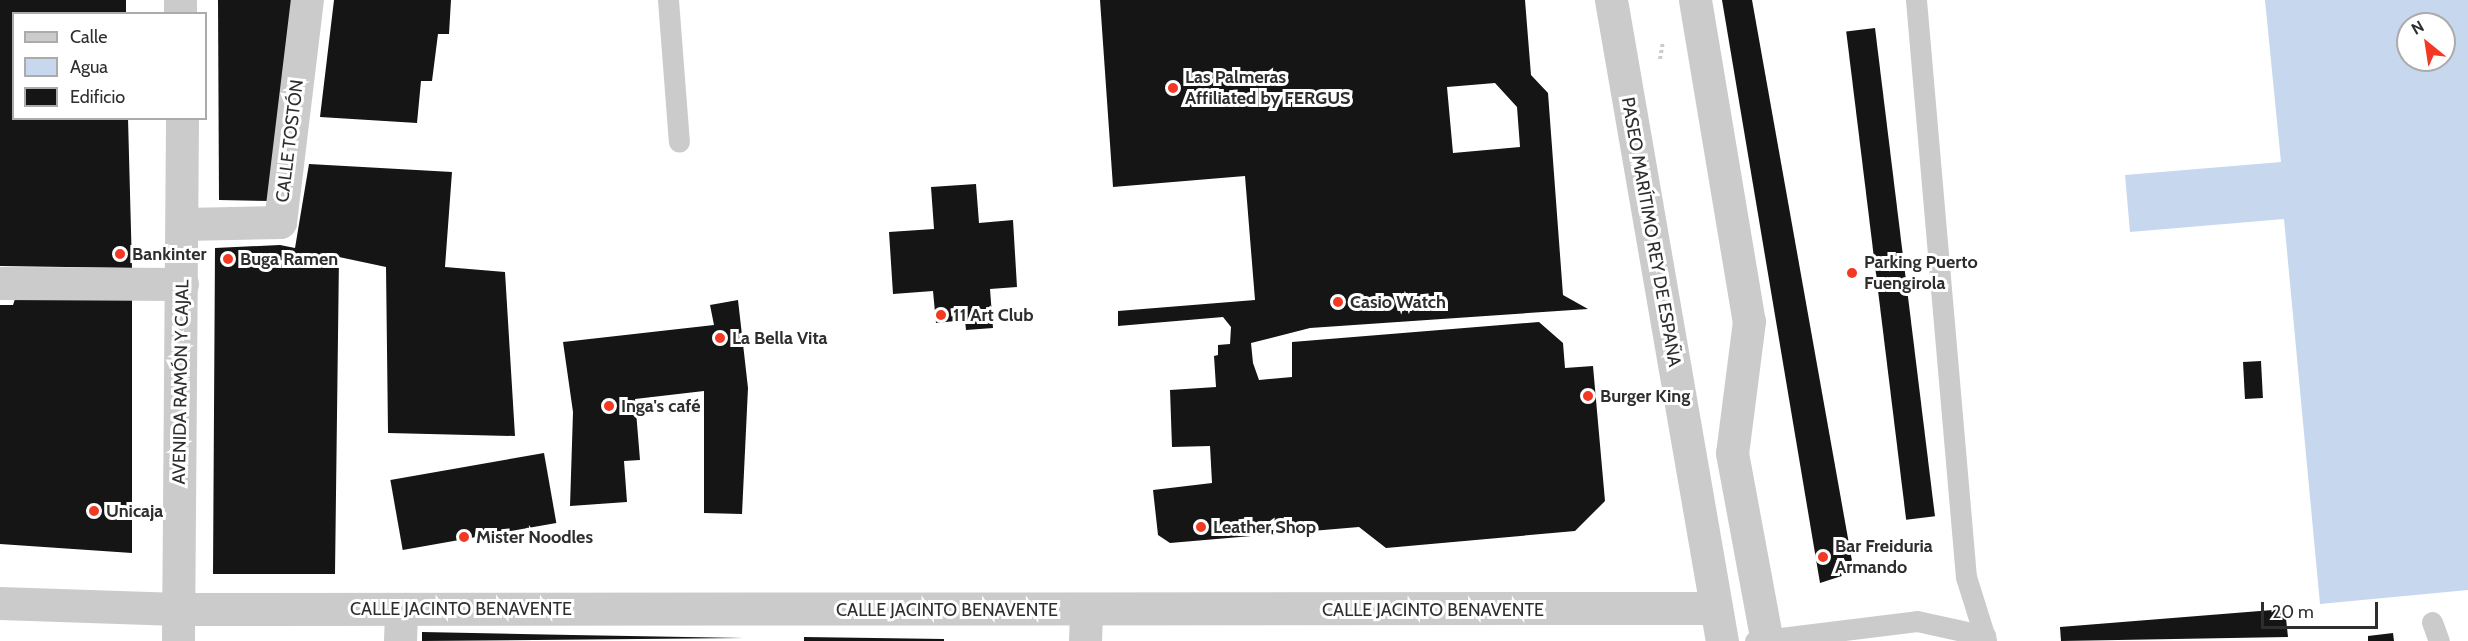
<!DOCTYPE html>
<meta charset="utf-8">
<style>
body{margin:0}
#map{position:relative;width:2468px;height:641px;overflow:hidden;background:#fff;font-family:Cabin,sans-serif}
div>[style]{position:absolute}
[style*='--x']{left:calc(var(--x)*1px);top:calc(var(--y)*1px);width:calc(var(--w)*1px);rotate:calc(var(--a)*1deg)}
.water>*{inset:0;background:#c6d7ee}
.building>*{inset:0;background:#151515;transform-origin:0 0}
.path>*{height:4px;margin-top:-2px;transform-origin:0;background:repeating-linear-gradient(90deg,#cbcbcb 0 3px,transparent 0 6px)}
.service>*{height:21px;margin:-10.5px;padding:0 10.5px;transform-origin:10.5px;border-radius:10.5px;background:#cbcbcb}
.pedestrian>*{height:33px;margin:-16.5px;padding:0 16.5px;transform-origin:16.5px;border-radius:16.5px;background:#cbcbcb}
.minor>*{height:33px;margin:-16.5px;padding:0 16.5px;transform-origin:16.5px;border-radius:16.5px;background:#cbcbcb}
.dots>*{width:16px;height:16px;translate:-50% -50%;box-sizing:border-box;border:3px solid #fff;border-radius:50%}
span{translate:-50% -50%;white-space:nowrap;text-align:center;line-height:1.15;-webkit-text-stroke:6px #fff;paint-order:stroke}
.poi-label{font-size:18px;color:#2e2e2e;font-weight:700}
.left{translate:0 -50%;text-align:left}
.street-label{font-size:18px;color:#2e2e2e}
.legend{position:absolute;left:12px;top:12px;width:195px;height:108px;box-sizing:border-box;background:#fff;border:2px solid #ababab;margin:0;padding:8px 10px;list-style:none;font-size:18px;color:#2e2e2e}
.legend li{display:flex;align-items:center;gap:12px;height:30px}
.legend b{width:30px;border:2px solid #ababab}
.north{position:absolute;left:2396px;top:12px;width:60px;height:60px;box-sizing:border-box;background:#fff;border:2px solid #ababab;border-radius:50%;rotate:330deg;font-size:16px;font-weight:700;line-height:24px;text-align:center;color:#2e2e2e}
.north::after{content:'';display:block;margin:auto;width:21px;height:27px;background:#f33823;clip-path:polygon(50% 0,100% 100%,50% 72%,0 100%)}
.scale{position:absolute;left:2261px;top:602px;width:117px;height:27px;box-sizing:border-box;border:3px solid #2e2e2e;border-top:0;padding-left:8px;font-size:18px;line-height:21px;white-space:nowrap;color:#2e2e2e;-webkit-text-stroke:4px #fff;paint-order:stroke}
</style>
<div id="map">
<div class="water">
<div style="clip-path:polygon(evenodd,2265px 0,2468px 0,2468px 590px,2320px 604px,2284px 219px,2130px 232px,2125px 175px,2281px 162px,2265px 0,2408px 24px,2444px 24px,2444px 60px,2408px 60px,2408px 24px)"></div>
</div>
<div class="building">
<div style="clip-path:polygon(0 0,126px 0,126px 14px,14px 14px,14px 118px,128px 118px,132px 268px,0 266px)"></div>
<div style="clip-path:polygon(218px 0,293px 0,270px 201px,219px 200px)"></div>
<div style="clip-path:polygon(334px 0,451px 0,449px 34px,438px 34px,432px 81px,421px 81px,417px 123px,320px 117px)"></div>
<div style="clip-path:polygon(evenodd,1100px 0,1525px 0,1531px 75px,1548px 93px,1563px 295px,1588px 309px,1310px 328px,1251px 343px,1253px 363px,1259px 380px,1292px 377px,1292px 342px,1539px 322px,1563px 343px,1565px 368px,1593px 366px,1605px 501px,1575px 531px,1386px 548px,1359px 527px,1170px 543px,1158px 535px,1153px 490px,1212px 483px,1210px 446px,1172px 447px,1170px 390px,1216px 387px,1214px 356px,1218px 355px,1218px 345px,1230px 344px,1231px 327px,1223px 317px,1118px 326px,1118px 311px,1255px 300px,1245px 176px,1113px 187px,1100px 0,1495px 83px,1517px 107px,1520px 147px,1453px 153px,1447px 87px,1495px 83px)"></div>
<div style="clip-path:polygon(1722px 0,1752px 0,1854px 572px,1820px 583px)"></div>
<div style="left:1875px;top:28px;width:492px;height:29px;rotate:83deg"></div>
<div style="clip-path:polygon(309px 164px,452px 172px,445px 267px,505px 272px,515px 436px,388px 433px,386px 267px,339px 257px,335px 574px,213px 574px,215px 248px,280px 245px,295px 248px)"></div>
<div style="clip-path:polygon(976px 184px,979px 223px,1013px 220px,1017px 287px,990px 289px,993px 328px,966px 330px,965px 320px,936px 323px,933px 291px,893px 294px,889px 232px,934px 229px,931px 187px)"></div>
<div style="clip-path:polygon(16px 296px,132px 297px,132px 553px,0 544px,0 305px,13px 305px)"></div>
<div style="clip-path:polygon(738px 300px,748px 388px,742px 514px,704px 513px,704px 391px,635px 399px,640px 460px,624px 461px,627px 502px,570px 506px,573px 412px,563px 342px,714px 325px,710px 305px)"></div>
<div style="left:2261px;top:361px;width:37px;height:18px;rotate:87deg"></div>
<div style="left:544px;top:453px;width:71px;height:156px;rotate:80deg"></div>
<div style="clip-path:polygon(2285px 609px,2288px 637px,2061px 641px,2060px 627px)"></div>
<div style="clip-path:polygon(422px 632px,572px 635px,744px 638px,422px 641px)"></div>
<div style="clip-path:polygon(2393px 633px,2394px 641px,2368px 641px,2368px 636px)"></div>
<div style="clip-path:polygon(804px 637px,944px 639px,944px 641px,804px 641px)"></div>
</div>
<div class="path">
<div style="--x:1660;--y:59;--w:17;--a:-80"></div>
</div>
<div class="service">
<div style="--x:668;--y:0;--w:142;--a:85.6"></div>
<div style="--x:1916;--y:0;--w:579;--a:85.05"></div>
<div style="--x:1966;--y:577;--w:67;--a:72.6"></div>
<div style="--x:2432;--y:622;--w:20;--a:70"></div>
<div style="--x:1755;--y:641;--w:163;--a:-7"></div>
<div style="--x:1917;--y:621;--w:70;--a:12.4"></div>
</div>
<div class="pedestrian">
<div style="--x:1695;--y:0;--w:326;--a:80.5"></div>
<div style="--x:1749;--y:321;--w:133;--a:97.3"></div>
<div style="--x:1732;--y:453;--w:191;--a:79.5"></div>
<div style="--x:400;--y:641;--w:31;--a:-88"></div>
</div>
<div class="minor">
<div style="--x:180;--y:0;--w:14;--a:90"></div>
<div style="--x:1611;--y:0;--w:651;--a:80.18"></div>
<div style="--x:184;--y:224;--w:96;--a:-1.2"></div>
<div style="--x:280;--y:222;--w:224;--a:-83.1"></div>
<div style="--x:0;--y:283;--w:182;--a:0.3"></div>
<div style="--x:0;--y:603;--w:178;--a:1.9"></div>
<div style="--x:178;--y:609;--w:1538;--a:-0.04"></div>
<div style="--x:178;--y:641;--w:523;--a:-89.56"></div>
<div style="--x:1085;--y:641;--w:31;--a:-88"></div>
</div>
<div class="dots">
<div style="left:1173px;top:88px;background:#f33823"></div>
<div style="left:120px;top:254px;background:#f33823"></div>
<div style="left:228px;top:259px;background:#f33823"></div>
<div style="left:1852px;top:273px;background:#f33823"></div>
<div style="left:1338px;top:302px;background:#f33823"></div>
<div style="left:941px;top:315px;background:#f33823"></div>
<div style="left:720px;top:338px;background:#f33823"></div>
<div style="left:1588px;top:396px;background:#f33823"></div>
<div style="left:609px;top:406px;background:#f33823"></div>
<div style="left:94px;top:511px;background:#f33823"></div>
<div style="left:1201px;top:527px;background:#f33823"></div>
<div style="left:464px;top:537px;background:#f33823"></div>
<div style="left:1823px;top:557px;background:#f33823"></div>
</div>
<div class="poi-label">
<span class="left" style="left:1185px;top:88px">Las Palmeras<br>Affiliated by FERGUS</span>
<span class="left" style="left:132px;top:254px">Bankinter</span>
<span class="left" style="left:240px;top:259px">Buga Ramen</span>
<span class="left" style="left:1864px;top:273px">Parking Puerto<br>Fuengirola</span>
<span class="left" style="left:1350px;top:302px">Casio Watch</span>
<span class="left" style="left:953px;top:315px">11 Art Club</span>
<span class="left" style="left:732px;top:338px">La Bella Vita</span>
<span class="left" style="left:1600px;top:396px">Burger King</span>
<span class="left" style="left:621px;top:406px">Inga's café</span>
<span class="left" style="left:106px;top:511px">Unicaja</span>
<span class="left" style="left:1213px;top:527px">Leather Shop</span>
<span class="left" style="left:476px;top:537px">Mister Noodles</span>
<span class="left" style="left:1835px;top:557px">Bar Freiduria<br>Armando</span>
</div>
<div class="street-label">
<span style="left:290px;top:141px;rotate:-83deg">CALLE TOSTÓN</span>
<span style="left:1651px;top:232px;rotate:80deg">PASEO MARÍTIMO REY DE ESPAÑA</span>
<span style="left:181px;top:382px;rotate:-89deg">AVENIDA RAMÓN Y CAJAL</span>
<span style="left:461px;top:609px">CALLE JACINTO BENAVENTE</span>
<span style="left:947px;top:610px">CALLE JACINTO BENAVENTE</span>
<span style="left:1433px;top:610px">CALLE JACINTO BENAVENTE</span>
</div>
<ul class="legend">
<li><b style="height:8px;background:#cbcbcb"></b>Calle</li>
<li><b style="height:16px;background:#c6d7ee"></b>Agua</li>
<li><b style="height:16px;background:#151515"></b>Edificio</li>
</ul>
<div class="north">N</div>
<div class="scale">20 m</div>
</div>
